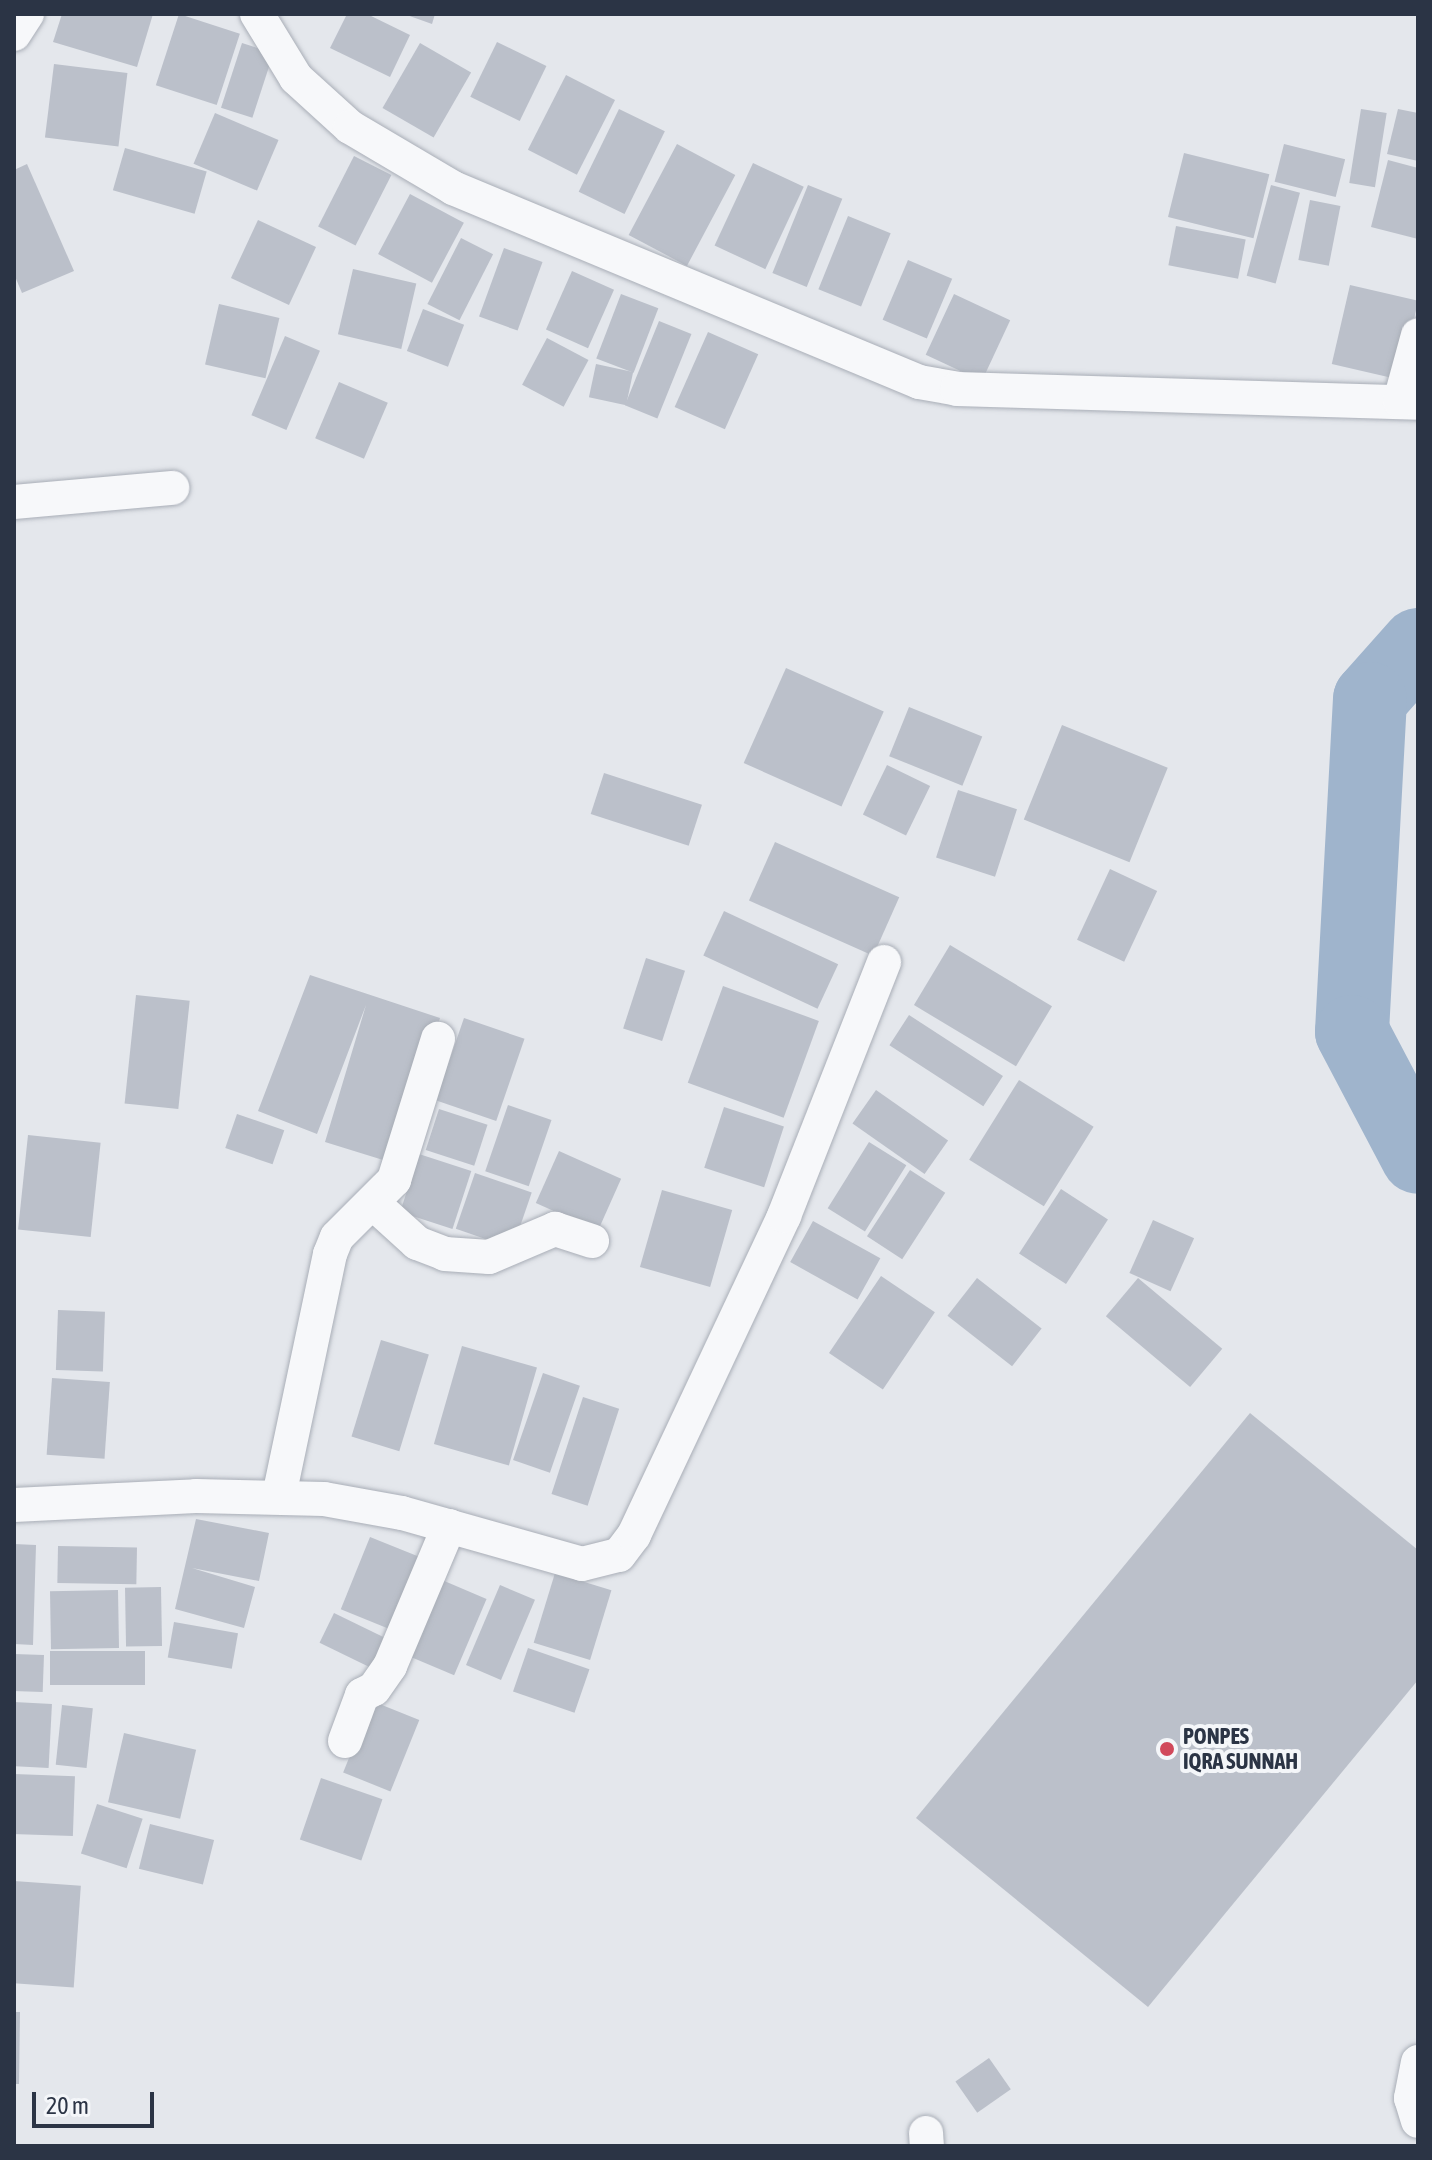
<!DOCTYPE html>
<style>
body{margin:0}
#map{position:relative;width:1432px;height:2160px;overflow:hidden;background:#e4e7ec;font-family:"Asap Condensed",sans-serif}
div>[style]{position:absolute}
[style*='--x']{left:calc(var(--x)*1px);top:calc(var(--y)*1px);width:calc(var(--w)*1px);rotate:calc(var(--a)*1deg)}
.river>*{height:74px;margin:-37px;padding:0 37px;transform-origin:37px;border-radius:37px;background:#9fb4cc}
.building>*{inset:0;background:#bbc0ca;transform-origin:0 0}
.roads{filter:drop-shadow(0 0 2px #a9aeb7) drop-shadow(0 0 2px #a9aeb7)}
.minor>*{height:34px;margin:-17px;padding:0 17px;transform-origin:17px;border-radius:17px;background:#f7f8fa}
.dots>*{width:22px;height:22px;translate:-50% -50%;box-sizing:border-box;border:4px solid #f4f6f9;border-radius:50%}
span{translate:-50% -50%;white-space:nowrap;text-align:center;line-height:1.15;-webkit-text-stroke:8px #f4f6f9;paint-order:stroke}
.poi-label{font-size:22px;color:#2b3445;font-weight:700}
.left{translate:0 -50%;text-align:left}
.frame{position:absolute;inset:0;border:16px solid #2b3445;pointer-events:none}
.scale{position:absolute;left:32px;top:2092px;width:122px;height:36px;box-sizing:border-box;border:4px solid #2b3445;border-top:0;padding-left:10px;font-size:24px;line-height:28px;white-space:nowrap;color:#2b3445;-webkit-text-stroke:6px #f4f6f9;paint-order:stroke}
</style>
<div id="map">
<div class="river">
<div style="--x:1418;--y:645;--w:72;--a:131.6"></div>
<div style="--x:1370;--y:699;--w:333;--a:93.1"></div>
<div style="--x:1352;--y:1032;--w:141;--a:62.2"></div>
</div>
<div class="building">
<div style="clip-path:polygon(62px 14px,153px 14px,137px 67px,53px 42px)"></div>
<div style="left:179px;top:14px;width:64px;height:75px;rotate:18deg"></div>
<div style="clip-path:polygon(347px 14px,367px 14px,410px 35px,390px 77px,330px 48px)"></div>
<div style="clip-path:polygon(404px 14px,435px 14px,432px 24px)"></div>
<div style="left:497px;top:42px;width:55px;height:61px;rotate:26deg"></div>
<div style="left:242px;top:43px;width:33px;height:68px;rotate:18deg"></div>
<div style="left:420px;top:43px;width:59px;height:75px;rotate:30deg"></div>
<div style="left:54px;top:64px;width:74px;height:74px;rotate:7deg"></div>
<div style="left:566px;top:75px;width:55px;height:84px;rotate:27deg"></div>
<div style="left:619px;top:109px;width:51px;height:92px;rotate:26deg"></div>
<div style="left:1361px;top:109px;width:26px;height:75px;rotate:9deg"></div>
<div style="clip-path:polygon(1398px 109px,1418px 113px,1418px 161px,1387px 154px)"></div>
<div style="left:215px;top:113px;width:69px;height:55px;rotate:23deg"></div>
<div style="left:677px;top:144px;width:66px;height:103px;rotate:28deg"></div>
<div style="left:1284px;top:144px;width:63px;height:39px;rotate:14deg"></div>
<div style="left:125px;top:148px;width:85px;height:44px;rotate:16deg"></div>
<div style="left:1184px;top:153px;width:88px;height:66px;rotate:14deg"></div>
<div style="left:354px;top:156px;width:42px;height:79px;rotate:27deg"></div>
<div style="clip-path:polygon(1388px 160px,1418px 168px,1418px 239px,1371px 227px)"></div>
<div style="left:753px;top:163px;width:56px;height:91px;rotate:25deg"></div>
<div style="clip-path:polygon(27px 164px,74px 271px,22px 293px,14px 274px,14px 170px)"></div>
<div style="left:808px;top:185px;width:37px;height:95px;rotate:22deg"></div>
<div style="left:1271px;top:185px;width:30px;height:94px;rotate:15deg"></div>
<div style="left:410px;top:194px;width:61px;height:68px;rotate:28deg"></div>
<div style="left:1310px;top:200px;width:31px;height:61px;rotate:11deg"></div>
<div style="left:848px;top:216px;width:46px;height:79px;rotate:22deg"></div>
<div style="left:258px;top:220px;width:64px;height:64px;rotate:25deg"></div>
<div style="left:1176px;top:226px;width:71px;height:40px;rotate:11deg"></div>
<div style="left:461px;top:238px;width:36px;height:74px;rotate:27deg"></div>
<div style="left:504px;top:248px;width:41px;height:73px;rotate:20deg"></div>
<div style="left:908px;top:260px;width:48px;height:65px;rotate:23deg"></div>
<div style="left:353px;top:269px;width:65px;height:67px;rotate:13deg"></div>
<div style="left:572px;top:271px;width:46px;height:64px;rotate:24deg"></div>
<div style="left:1350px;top:285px;width:70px;height:81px;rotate:13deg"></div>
<div style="left:621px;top:294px;width:40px;height:69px;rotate:21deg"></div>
<div style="left:954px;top:294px;width:62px;height:67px;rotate:25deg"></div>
<div style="left:219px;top:304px;width:62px;height:62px;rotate:13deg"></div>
<div style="left:423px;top:309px;width:44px;height:45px;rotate:21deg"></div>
<div style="left:659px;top:321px;width:35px;height:91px;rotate:22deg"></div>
<div style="left:708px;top:332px;width:55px;height:82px;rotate:24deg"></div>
<div style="left:285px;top:336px;width:38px;height:86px;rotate:23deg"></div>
<div style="left:547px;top:338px;width:47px;height:53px;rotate:28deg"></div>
<div style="left:596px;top:364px;width:38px;height:34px;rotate:12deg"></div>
<div style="left:339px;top:382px;width:53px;height:61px;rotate:23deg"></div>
<div style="left:786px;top:668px;width:107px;height:104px;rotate:24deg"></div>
<div style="left:909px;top:707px;width:79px;height:53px;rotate:22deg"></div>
<div style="left:1062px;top:725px;width:114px;height:102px;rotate:22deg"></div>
<div style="left:887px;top:765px;width:48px;height:55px;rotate:26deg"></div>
<div style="left:604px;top:773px;width:103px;height:43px;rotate:18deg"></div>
<div style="left:958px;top:790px;width:62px;height:71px;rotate:18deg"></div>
<div style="left:775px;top:842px;width:136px;height:64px;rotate:24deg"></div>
<div style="left:1110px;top:869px;width:52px;height:78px;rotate:25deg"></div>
<div style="left:724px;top:911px;width:126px;height:49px;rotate:25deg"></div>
<div style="left:950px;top:945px;width:119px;height:70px;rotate:31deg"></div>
<div style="left:646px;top:958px;width:41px;height:74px;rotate:18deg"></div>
<div style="clip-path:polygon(310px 975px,440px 1018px,396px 1164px,325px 1142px,366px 1005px,317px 1134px,258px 1111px)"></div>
<div style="left:723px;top:986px;width:102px;height:103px;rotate:20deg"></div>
<div style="left:136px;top:995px;width:54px;height:109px;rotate:6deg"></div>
<div style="left:909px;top:1015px;width:112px;height:36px;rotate:33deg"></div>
<div style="left:464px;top:1018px;width:64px;height:87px;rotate:19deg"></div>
<div style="left:1019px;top:1080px;width:88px;height:94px;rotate:32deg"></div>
<div style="left:876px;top:1090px;width:88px;height:41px;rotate:35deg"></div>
<div style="left:508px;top:1105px;width:46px;height:70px;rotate:19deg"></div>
<div style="left:724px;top:1107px;width:63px;height:64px;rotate:18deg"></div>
<div style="left:439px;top:1109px;width:51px;height:43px;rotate:18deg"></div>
<div style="left:237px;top:1114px;width:50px;height:36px;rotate:19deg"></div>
<div style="left:28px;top:1135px;width:73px;height:95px;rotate:6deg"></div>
<div style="left:869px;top:1142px;width:44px;height:78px;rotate:32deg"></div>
<div style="left:559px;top:1151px;width:68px;height:57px;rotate:24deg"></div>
<div style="left:419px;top:1154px;width:55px;height:61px;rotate:18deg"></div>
<div style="left:910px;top:1170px;width:42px;height:79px;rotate:33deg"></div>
<div style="left:475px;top:1173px;width:60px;height:59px;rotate:19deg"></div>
<div style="left:1061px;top:1189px;width:56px;height:77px;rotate:33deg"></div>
<div style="left:662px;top:1190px;width:73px;height:80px;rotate:16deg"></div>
<div style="left:1153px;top:1220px;width:45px;height:58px;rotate:24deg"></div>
<div style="left:813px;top:1221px;width:77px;height:47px;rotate:29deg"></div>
<div style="left:881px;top:1276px;width:65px;height:93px;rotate:34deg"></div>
<div style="left:977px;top:1278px;width:82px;height:48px;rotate:38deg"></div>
<div style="left:1138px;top:1278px;width:110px;height:50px;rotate:40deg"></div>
<div style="left:58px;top:1310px;width:47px;height:60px;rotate:2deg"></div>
<div style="left:381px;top:1340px;width:50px;height:101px;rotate:17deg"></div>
<div style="left:462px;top:1346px;width:78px;height:102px;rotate:16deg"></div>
<div style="left:543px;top:1373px;width:39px;height:92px;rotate:19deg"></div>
<div style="left:52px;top:1378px;width:58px;height:77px;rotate:4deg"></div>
<div style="left:583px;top:1397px;width:38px;height:102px;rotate:18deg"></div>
<div style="clip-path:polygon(1250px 1413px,1418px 1550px,1418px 1680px,1148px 2007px,916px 1818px)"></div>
<div style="clip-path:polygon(196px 1519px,269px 1533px,259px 1581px,192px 1568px,255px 1587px,244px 1628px,175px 1609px)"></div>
<div style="left:370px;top:1537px;width:57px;height:78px;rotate:22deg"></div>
<div style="clip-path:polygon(14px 1544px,36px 1545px,33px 1645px,14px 1644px)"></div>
<div style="left:58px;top:1546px;width:79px;height:37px;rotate:1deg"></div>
<div style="left:555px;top:1573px;width:59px;height:73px;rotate:17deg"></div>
<div style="left:435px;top:1577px;width:56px;height:83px;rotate:23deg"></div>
<div style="left:500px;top:1585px;width:38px;height:87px;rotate:23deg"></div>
<div style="left:161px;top:1587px;width:59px;height:36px;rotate:89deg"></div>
<div style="left:118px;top:1590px;width:58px;height:68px;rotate:89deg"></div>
<div style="left:334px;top:1613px;width:64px;height:33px;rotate:26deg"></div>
<div style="left:174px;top:1622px;width:65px;height:36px;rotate:10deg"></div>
<div style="left:528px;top:1648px;width:65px;height:46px;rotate:19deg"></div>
<div style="left:145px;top:1651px;width:34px;height:95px;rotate:90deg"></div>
<div style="left:14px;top:1654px;width:30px;height:37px;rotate:2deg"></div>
<div style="left:372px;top:1701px;width:51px;height:77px;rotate:22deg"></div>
<div style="left:14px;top:1702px;width:38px;height:64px;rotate:3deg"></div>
<div style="left:62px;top:1705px;width:31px;height:60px;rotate:6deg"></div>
<div style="left:124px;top:1733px;width:74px;height:71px;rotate:13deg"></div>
<div style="left:14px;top:1774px;width:61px;height:60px;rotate:2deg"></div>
<div style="left:321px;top:1778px;width:65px;height:65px;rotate:19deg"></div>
<div style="left:97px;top:1804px;width:48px;height:52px;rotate:18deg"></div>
<div style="left:150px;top:1824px;width:66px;height:46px;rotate:14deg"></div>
<div style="left:14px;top:1881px;width:67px;height:102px;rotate:4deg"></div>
<div style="clip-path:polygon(14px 2012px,20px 2012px,19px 2084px,14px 2084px)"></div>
<div style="left:989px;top:2058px;width:38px;height:41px;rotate:55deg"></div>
</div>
<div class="roads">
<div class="minor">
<div style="--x:257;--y:14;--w:75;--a:58.6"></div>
<div style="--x:296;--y:78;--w:73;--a:42.2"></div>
<div style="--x:350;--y:127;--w:120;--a:30.6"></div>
<div style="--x:453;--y:188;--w:505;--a:22.6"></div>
<div style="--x:919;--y:382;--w:39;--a:10"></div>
<div style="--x:957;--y:389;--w:461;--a:1.7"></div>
<div style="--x:14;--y:34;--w:24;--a:-57"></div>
<div style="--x:1400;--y:401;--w:68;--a:-74.7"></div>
<div style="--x:14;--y:502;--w:159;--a:-5.1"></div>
<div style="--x:374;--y:1204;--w:58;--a:42.2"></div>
<div style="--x:417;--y:1243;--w:30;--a:21"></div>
<div style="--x:445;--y:1254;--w:44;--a:3.9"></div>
<div style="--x:489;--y:1257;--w:72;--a:-23"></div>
<div style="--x:555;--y:1229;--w:39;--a:18"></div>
<div style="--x:279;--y:1496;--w:247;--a:-78.1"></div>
<div style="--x:330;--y:1254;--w:18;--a:-68"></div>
<div style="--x:337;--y:1237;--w:81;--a:-45"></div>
<div style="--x:394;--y:1180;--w:148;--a:-72.7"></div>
<div style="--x:14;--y:1505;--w:182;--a:-2.8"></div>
<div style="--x:196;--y:1496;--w:128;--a:1.3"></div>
<div style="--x:324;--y:1499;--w:79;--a:10.2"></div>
<div style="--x:402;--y:1513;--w:187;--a:15.8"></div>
<div style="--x:582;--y:1564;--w:38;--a:-14"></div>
<div style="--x:619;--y:1555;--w:25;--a:-53"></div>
<div style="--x:634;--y:1535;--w:353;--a:-64.8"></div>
<div style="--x:784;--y:1216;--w:273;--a:-68.5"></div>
<div style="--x:345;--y:1741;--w:49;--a:-69.7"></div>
<div style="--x:362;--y:1695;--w:13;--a:-27"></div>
<div style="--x:374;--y:1689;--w:28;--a:-55"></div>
<div style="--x:390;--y:1666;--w:152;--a:-67.1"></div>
<div style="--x:1418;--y:2062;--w:37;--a:101"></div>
<div style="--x:1411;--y:2098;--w:24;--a:73"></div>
<div style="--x:926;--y:2133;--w:13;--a:86"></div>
</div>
</div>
<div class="dots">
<div style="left:1167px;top:1749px;background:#d1495b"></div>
</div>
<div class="poi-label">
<span class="left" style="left:1183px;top:1749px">PONPES<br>IQRA SUNNAH</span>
</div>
<div class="frame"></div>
<div class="scale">20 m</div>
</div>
